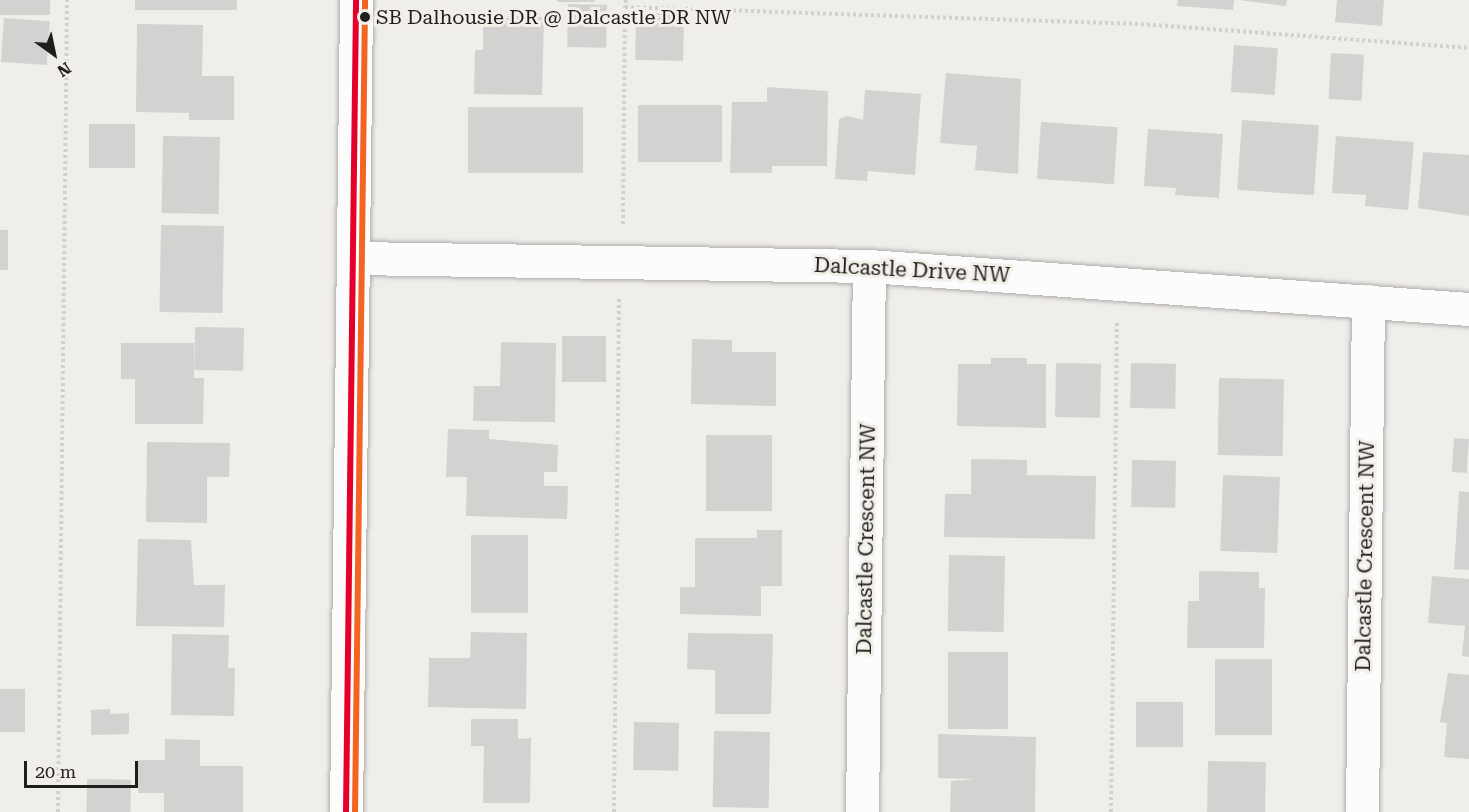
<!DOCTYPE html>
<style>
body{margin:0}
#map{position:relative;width:1469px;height:812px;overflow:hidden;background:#f0eeeb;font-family:"Roboto Serif",serif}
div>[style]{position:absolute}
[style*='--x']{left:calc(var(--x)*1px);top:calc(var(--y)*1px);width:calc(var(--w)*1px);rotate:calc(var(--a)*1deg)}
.building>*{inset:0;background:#d4d2d0;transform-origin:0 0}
.path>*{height:4px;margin-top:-2px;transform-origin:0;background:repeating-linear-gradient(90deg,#d1d1d1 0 3px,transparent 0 6px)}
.roads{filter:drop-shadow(0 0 2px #afadab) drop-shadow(0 0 2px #afadab)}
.street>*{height:33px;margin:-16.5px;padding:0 16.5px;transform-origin:16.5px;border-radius:16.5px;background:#fdfcfc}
.secondary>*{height:33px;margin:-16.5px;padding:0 16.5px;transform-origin:16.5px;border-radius:16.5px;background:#fdfcfc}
.bus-1>*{height:6px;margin:-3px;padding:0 3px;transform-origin:3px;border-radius:3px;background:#e4002b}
.bus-2>*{height:6px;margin:-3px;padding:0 3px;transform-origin:3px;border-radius:3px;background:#f26522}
.dots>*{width:16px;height:16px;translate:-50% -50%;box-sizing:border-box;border:3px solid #f2efe9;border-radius:50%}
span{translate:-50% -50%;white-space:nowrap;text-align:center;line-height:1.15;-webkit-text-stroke:6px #f2efe9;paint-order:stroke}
.bus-label{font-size:20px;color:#1f1e1c}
.left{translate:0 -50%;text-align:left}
.street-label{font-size:21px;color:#1f1e1c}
.north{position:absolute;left:24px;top:24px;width:60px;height:60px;-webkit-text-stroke:4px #f2efe9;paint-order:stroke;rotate:147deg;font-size:16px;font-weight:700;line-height:24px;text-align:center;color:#1f1e1c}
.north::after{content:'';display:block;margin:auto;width:21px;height:27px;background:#1f1e1c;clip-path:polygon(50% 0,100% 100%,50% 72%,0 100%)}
.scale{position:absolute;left:24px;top:761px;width:114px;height:27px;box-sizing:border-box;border:3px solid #1f1e1c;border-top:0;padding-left:8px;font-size:18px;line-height:21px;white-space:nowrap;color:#1f1e1c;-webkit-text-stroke:4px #f2efe9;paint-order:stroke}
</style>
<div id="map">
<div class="building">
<div style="left:0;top:0;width:50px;height:15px"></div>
<div style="left:135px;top:0;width:102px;height:10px"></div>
<div style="left:557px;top:0;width:38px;height:2px"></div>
<div style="clip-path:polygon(1178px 0,1234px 0,1233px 10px,1177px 6px)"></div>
<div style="clip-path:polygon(1239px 0,1287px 0,1286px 6px)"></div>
<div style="clip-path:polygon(1337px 0,1384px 0,1382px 26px,1335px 22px)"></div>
<div style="left:568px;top:4px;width:39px;height:43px;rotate:1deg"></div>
<div style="left:636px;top:13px;width:48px;height:47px;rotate:1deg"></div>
<div style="clip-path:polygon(483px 15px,544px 17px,542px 95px,474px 94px,475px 50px,483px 50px)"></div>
<div style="left:4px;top:18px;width:46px;height:44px;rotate:4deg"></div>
<div style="clip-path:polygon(137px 24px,203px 25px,202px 76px,234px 76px,234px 120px,189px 120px,189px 113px,136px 112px)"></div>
<div style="left:1234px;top:45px;width:44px;height:47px;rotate:4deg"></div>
<div style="left:1331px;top:53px;width:33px;height:46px;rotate:3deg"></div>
<div style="clip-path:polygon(946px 73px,1021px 79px,1018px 174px,975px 170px,977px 146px,940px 143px)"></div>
<div style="clip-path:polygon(767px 87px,828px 91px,827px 166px,772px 166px,772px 173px,730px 173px,732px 102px,767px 102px)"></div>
<div style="clip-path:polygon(865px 90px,921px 94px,915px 175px,868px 171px,867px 181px,835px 179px,839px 119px,847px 116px,863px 120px)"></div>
<div style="left:638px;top:105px;width:84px;height:57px"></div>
<div style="left:468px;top:107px;width:115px;height:66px"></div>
<div style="left:1242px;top:120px;width:77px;height:70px;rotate:4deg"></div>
<div style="left:1041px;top:122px;width:77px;height:57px;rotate:4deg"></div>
<div style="left:89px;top:124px;width:46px;height:44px"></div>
<div style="clip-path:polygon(1148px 129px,1223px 134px,1219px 198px,1175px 195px,1176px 188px,1144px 186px)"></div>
<div style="left:163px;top:136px;width:57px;height:77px;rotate:1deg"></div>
<div style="clip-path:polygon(1336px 136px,1414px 142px,1408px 210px,1365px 206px,1366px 195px,1332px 193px)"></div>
<div style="clip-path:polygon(1423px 152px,1469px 155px,1469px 216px,1418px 208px)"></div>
<div style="left:161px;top:225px;width:63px;height:87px;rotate:1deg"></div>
<div style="left:0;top:230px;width:8px;height:40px"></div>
<div style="left:195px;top:327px;width:49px;height:43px;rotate:1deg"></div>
<div style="left:562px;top:336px;width:44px;height:46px"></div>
<div style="clip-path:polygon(692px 339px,732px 340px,732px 352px,776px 352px,776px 406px,691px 404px)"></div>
<div style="clip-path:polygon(501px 342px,556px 343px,555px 422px,473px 421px,474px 386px,500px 386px)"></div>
<div style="clip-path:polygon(121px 343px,194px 343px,194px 378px,204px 378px,203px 424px,135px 424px,135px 379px,121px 379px)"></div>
<div style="clip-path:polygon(991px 358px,1027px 358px,1027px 364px,1046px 364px,1046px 428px,957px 426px,958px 364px,991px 364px)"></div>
<div style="left:1056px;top:363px;width:45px;height:54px;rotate:1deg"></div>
<div style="left:1131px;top:363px;width:45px;height:45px;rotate:1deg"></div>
<div style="left:1219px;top:378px;width:65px;height:77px;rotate:1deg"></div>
<div style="clip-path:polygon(448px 429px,489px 430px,489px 439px,558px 445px,557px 472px,544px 472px,544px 486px,568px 486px,567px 519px,466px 516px,467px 477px,446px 477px)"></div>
<div style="left:706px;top:435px;width:66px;height:76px"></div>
<div style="left:1454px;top:438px;width:15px;height:34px;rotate:4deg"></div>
<div style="clip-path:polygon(147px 442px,230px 443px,229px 477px,207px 477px,207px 523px,146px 522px)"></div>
<div style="clip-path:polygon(971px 459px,1027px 460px,1027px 475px,1096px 476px,1095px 539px,944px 537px,945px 494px,971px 494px)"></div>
<div style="left:1132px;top:460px;width:44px;height:47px;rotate:1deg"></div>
<div style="left:1223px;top:475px;width:57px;height:76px;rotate:2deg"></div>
<div style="clip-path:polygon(1459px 491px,1469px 492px,1469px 570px,1454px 569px)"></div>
<div style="clip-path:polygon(757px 530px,782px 530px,782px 586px,761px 586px,761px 616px,680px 614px,680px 587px,695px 587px,695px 538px,757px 538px)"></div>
<div style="left:471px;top:535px;width:57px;height:78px"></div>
<div style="clip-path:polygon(138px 539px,191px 540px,194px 585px,225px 585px,224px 627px,136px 626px)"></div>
<div style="left:949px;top:555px;width:56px;height:76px;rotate:1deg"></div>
<div style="clip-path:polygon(1199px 571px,1259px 572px,1259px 588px,1265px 588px,1264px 648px,1187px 648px,1188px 601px,1199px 601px)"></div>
<div style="clip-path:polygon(1432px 576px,1469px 579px,1469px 657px,1462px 656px,1465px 626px,1428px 623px)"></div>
<div style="clip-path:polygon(471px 632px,527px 633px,526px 709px,428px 707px,429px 658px,470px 658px)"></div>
<div style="clip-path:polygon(688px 633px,773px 634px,771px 714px,715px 714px,715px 670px,687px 669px)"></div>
<div style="clip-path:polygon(172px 634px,229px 635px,228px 668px,235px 668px,234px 716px,171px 715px)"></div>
<div style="left:948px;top:652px;width:60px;height:77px"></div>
<div style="left:1215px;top:659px;width:57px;height:76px"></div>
<div style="clip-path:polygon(1448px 673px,1469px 675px,1469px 759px,1444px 757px,1447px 723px,1440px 722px)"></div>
<div style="left:0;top:689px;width:25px;height:43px"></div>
<div style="left:1136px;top:702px;width:47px;height:45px"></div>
<div style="clip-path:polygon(110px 709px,110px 714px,129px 713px,129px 734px,91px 735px,91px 710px)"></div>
<div style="clip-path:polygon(471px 719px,518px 719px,518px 739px,531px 738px,530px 803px,483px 803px,484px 746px,471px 746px)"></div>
<div style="left:634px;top:722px;width:45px;height:48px;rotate:1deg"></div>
<div style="left:714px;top:731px;width:56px;height:76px;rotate:1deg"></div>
<div style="clip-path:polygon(938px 734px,1036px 737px,1035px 812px,950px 812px,951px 781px,976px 779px,938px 778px)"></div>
<div style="clip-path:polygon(165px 739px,200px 740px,200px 766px,243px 766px,243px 812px,164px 812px,164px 793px,138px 793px,138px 760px,165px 760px)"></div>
<div style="left:1208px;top:761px;width:58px;height:51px;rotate:1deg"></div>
<div style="left:87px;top:779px;width:44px;height:33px;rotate:1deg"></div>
</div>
<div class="path">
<div style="--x:626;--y:0;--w:7;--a:98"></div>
<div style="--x:625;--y:7;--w:516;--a:1.89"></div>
<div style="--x:1141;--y:24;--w:329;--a:4.2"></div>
<div style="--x:623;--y:224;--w:217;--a:-89.5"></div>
<div style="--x:58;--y:812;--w:812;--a:-89.36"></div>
<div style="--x:614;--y:812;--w:513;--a:-89.44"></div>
<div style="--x:1111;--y:812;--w:489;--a:-89.3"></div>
</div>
<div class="roads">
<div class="street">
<div style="--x:354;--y:258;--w:515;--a:0.89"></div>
<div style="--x:869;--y:266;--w:602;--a:4.1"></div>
<div style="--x:862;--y:812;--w:546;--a:-89.27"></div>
<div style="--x:1362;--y:812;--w:511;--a:-89.33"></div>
</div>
<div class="secondary">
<div style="--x:346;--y:812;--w:812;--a:-89.29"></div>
</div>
</div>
<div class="bus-1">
<div style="--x:346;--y:812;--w:812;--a:-89.29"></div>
</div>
<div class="bus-2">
<div style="--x:355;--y:812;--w:812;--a:-89.29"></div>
</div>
<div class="dots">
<div style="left:365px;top:17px;background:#1f1e1c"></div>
</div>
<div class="bus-label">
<span class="left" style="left:376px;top:17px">SB Dalhousie DR @ Dalcastle DR NW</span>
</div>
<div class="street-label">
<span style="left:912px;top:270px;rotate:3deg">Dalcastle Drive NW</span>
<span style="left:866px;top:539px;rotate:-89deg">Dalcastle Crescent NW</span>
<span style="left:1365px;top:556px;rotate:-89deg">Dalcastle Crescent NW</span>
</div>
<div class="north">N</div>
<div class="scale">20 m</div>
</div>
